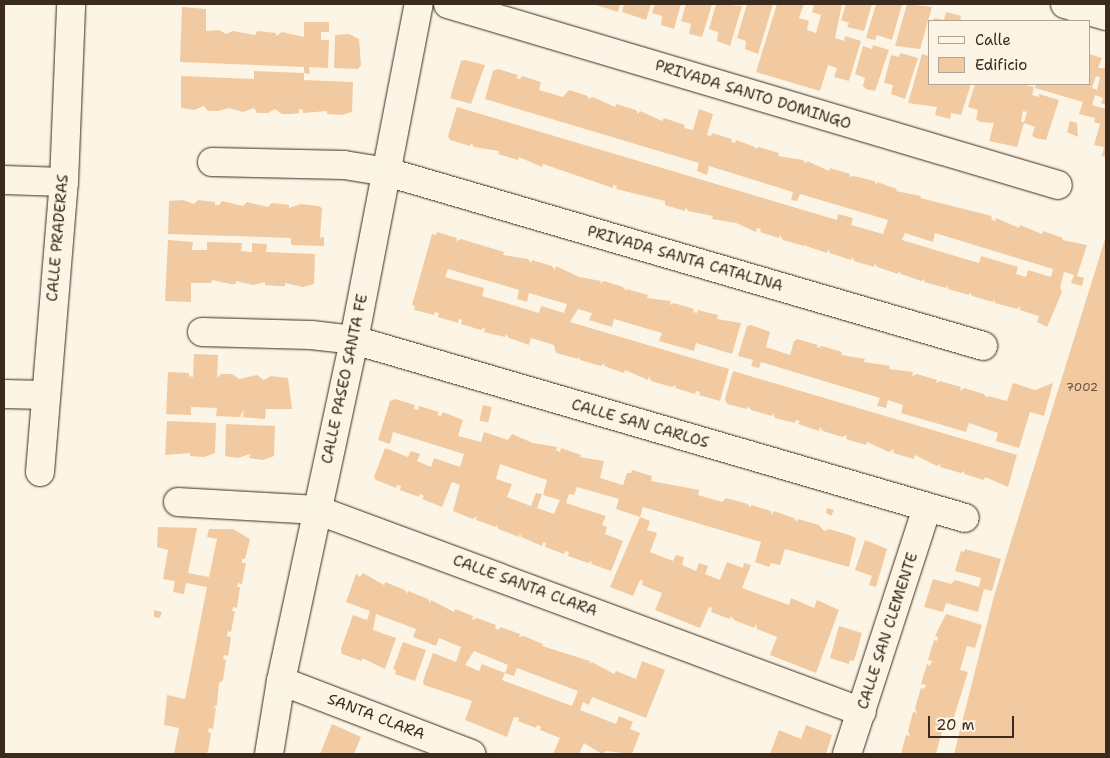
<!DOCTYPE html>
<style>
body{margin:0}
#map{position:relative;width:1110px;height:758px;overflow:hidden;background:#fcf5e5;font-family:"Shantell Sans",sans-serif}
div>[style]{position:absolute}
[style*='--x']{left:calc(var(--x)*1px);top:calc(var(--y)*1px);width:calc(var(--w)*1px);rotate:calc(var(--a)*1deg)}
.building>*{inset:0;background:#f1caa1;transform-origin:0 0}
.roads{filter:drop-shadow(0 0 1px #3b2a1e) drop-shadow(0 0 1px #3b2a1e)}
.minor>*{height:28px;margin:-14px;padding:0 14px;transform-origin:14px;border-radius:14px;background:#fcf5e5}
.tertiary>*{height:28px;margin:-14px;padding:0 14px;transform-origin:14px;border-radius:14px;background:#fcf5e5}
span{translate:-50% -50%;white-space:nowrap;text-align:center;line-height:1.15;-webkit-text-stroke:5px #fcf5e5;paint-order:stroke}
.number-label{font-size:12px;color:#68523f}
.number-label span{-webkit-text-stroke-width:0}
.street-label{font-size:15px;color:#3b2a1e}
.frame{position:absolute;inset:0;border:5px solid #3b2a1e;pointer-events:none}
.legend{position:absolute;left:928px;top:20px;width:162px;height:65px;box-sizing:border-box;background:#fcf5e5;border:1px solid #afa495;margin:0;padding:6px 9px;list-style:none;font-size:15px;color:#3b2a1e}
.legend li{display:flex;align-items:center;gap:10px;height:25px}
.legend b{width:25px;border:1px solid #afa495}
.scale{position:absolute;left:928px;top:716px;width:86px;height:22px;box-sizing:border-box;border:2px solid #3b2a1e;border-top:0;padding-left:6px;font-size:15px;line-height:18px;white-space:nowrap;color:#3b2a1e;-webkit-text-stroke:4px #fcf5e5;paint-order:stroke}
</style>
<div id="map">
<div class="building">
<div style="clip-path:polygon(593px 4px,620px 4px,618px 12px)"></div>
<div style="clip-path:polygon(624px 4px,651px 4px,646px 20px,622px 12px)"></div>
<div style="clip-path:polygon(655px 4px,681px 4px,674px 29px,661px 25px,662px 16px,652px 13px)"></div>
<div style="clip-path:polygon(686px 4px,712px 4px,702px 37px,689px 34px,691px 24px,681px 21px)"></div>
<div style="clip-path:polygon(716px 4px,742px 6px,730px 46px,717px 41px,718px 32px,709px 29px)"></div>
<div style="clip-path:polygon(747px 4px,773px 4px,758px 54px,745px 49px,746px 41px,737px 38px)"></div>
<div style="clip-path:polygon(777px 4px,804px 4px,799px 18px,809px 21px,807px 30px,816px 33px,821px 15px,812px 12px,814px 6px,810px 4px,842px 4px,835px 38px,844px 41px,845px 36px,861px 41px,849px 81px,834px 77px,837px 68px,828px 65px,820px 91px,756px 72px)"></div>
<div style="clip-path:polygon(846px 4px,872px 4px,864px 31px,847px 27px,849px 23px,841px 20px)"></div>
<div style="clip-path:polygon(876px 4px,902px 4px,892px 40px,877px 35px,875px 40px,866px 38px)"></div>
<div style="clip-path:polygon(907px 4px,932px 7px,920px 49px,895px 46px)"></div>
<div style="clip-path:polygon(182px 7px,206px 9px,206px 31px,219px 30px,226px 34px,233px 31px,255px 35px,257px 31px,276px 33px,276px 36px,282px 32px,304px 37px,304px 22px,329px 22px,329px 32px,321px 32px,321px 40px,329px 40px,328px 68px,309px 67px,310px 74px,304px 73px,304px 67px,180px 62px)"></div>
<div style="clip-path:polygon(946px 12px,961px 16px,960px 21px,933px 21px,934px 18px,944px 20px)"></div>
<div style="clip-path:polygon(349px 34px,359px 39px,361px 65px,358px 69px,334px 68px,335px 35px)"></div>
<div style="clip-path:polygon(873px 45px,889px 50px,875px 91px,866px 89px,863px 86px,865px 78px,855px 74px,863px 46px,872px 49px)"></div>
<div style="clip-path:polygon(900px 53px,918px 58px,905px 99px,891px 94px,893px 85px,884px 83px,891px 55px,899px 57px)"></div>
<div style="clip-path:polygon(922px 54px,929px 56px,929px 84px,971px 84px,961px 115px,951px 113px,950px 119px,935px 115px,937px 107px,908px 103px)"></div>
<div style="clip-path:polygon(evenodd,1089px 54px,1102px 58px,1098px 68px,1106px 68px,1106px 105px,1101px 103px,1103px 98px,1095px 95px,1092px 105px,1106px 109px,1106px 157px,1102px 156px,1104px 147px,1094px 145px,1100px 124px,1094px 122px,1095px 118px,1079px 114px,1083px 102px,1035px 88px,1036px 84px,1089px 84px,1089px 54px,1096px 76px,1100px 77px,1097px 90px,1092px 88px,1096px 76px)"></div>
<div style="clip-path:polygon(465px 60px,485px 65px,471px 104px,450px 98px,461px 61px)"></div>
<div style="clip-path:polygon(evenodd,498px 69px,518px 75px,516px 78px,520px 79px,522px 76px,541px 82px,539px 90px,563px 97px,569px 90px,588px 96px,588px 99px,593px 97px,615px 107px,616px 104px,636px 110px,638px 114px,640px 111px,662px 121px,664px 118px,685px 125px,684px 128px,693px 130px,699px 109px,713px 114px,707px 135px,711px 136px,712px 133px,732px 139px,731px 142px,735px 143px,736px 140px,755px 147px,754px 149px,759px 147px,779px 153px,778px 156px,803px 160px,806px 164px,807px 161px,829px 171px,830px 168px,850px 174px,849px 177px,854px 176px,874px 181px,877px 185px,877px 182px,897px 189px,896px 191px,921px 196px,920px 198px,992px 216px,991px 219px,995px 221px,996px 218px,1019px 228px,1020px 225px,1042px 234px,1043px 231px,1063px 238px,1062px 240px,1087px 245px,1077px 276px,1084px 278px,1082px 286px,1071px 283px,1074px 275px,1064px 272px,1060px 288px,1062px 292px,1047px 327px,1037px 322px,1039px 316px,1020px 310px,1020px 306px,1017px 309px,995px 303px,994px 299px,993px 302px,972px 296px,970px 292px,969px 295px,948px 289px,947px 285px,946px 288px,924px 282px,925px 279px,921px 281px,901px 274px,899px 271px,898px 274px,877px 267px,875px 263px,874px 267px,854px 261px,852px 257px,851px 260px,830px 253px,828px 249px,827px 253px,806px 246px,807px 244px,804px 246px,783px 240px,780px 235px,779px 238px,760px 232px,761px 229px,757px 228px,756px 232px,736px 223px,712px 219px,713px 216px,688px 211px,686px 207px,685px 211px,665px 205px,665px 201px,616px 189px,617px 186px,613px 185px,613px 188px,543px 164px,542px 167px,519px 157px,518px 160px,498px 154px,499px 151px,474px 147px,471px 143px,470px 146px,450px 140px,448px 136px,457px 107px,837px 220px,838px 214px,853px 218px,851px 225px,883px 234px,888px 220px,800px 194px,797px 201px,791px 200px,793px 192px,709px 166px,707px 175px,697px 171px,699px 163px,485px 99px,493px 71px,498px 69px,905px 233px,933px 242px,935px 233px,1053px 269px,1051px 277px,1028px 270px,1026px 277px,1016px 274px,1018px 267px,981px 256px,979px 263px,955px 256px,902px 240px,905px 233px)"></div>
<div style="clip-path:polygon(254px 71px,304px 73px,304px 80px,353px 82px,352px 112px,342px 115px,327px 114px,327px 111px,303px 113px,303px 110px,299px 109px,299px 113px,292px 114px,282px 114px,275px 109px,268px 113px,257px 113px,254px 108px,243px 112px,229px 108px,218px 111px,208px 111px,204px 106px,194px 110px,181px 108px,181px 76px,254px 79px)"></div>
<div style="clip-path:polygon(evenodd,975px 84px,1022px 84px,1034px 87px,1032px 95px,1039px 97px,1039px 94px,1059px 100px,1046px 140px,1035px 138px,1032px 135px,1035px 127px,1024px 123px,1017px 147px,989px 141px,994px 123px,980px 122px,976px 119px,978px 110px,968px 107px,975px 84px,1023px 111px,1027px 112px,1024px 122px,1021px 121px,1023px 111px)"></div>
<div style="clip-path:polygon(1070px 121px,1077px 123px,1078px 137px,1067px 132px)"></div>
<div style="clip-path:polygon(183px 200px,194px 204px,198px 200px,215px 202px,215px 205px,219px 205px,222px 201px,243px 206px,247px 202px,268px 207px,272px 203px,289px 205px,289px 208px,301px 204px,318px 206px,322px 208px,320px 238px,324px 237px,324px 246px,291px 245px,291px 238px,168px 234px,169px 201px)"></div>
<div style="clip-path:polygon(evenodd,437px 232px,457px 238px,456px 241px,461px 239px,504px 252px,503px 255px,528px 259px,531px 263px,532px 260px,552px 266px,555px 270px,556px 266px,579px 277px,601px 281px,600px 284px,604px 281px,623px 287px,626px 291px,627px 289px,648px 295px,647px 298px,671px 301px,670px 305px,674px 303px,694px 309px,693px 312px,697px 313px,698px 310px,718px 315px,717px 319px,741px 323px,732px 354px,696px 343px,694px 351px,659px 341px,662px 333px,614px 319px,612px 327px,589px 320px,592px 313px,578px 309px,570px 322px,729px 369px,720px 401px,699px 395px,700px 392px,696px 391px,695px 394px,675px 388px,676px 385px,672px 387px,651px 381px,649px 376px,648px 380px,625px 370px,624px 373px,604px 366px,605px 363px,601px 366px,580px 360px,579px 356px,578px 359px,556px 353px,554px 345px,531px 338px,529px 345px,509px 338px,506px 334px,505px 337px,484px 332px,485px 327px,481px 330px,461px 324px,462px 320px,459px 319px,458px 323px,438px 317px,439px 313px,435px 312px,434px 315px,414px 310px,415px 306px,412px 305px,432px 234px,436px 235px,437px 232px,448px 269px,519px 290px,517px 299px,527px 302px,529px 293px,567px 304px,564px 313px,541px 306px,539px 313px,482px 296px,484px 288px,445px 277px,448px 269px)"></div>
<div style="clip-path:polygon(1106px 236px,1106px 754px,954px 754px,994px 596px)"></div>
<div style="clip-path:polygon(168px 240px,193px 242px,192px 250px,207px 250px,207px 242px,242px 243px,241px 251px,252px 252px,252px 243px,267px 244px,266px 252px,315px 254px,314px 284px,303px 287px,285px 283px,285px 286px,278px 286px,265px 285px,265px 282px,253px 285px,236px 281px,236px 284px,230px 284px,212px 280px,211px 283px,191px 283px,191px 302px,165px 301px)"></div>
<div style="clip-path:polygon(751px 325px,770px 332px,766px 347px,790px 355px,794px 341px,797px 339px,818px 345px,817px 348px,822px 346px,842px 352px,841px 355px,865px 359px,864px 362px,890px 366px,889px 369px,913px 372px,912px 376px,917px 374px,937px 380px,936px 383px,940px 381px,961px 387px,960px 391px,964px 388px,984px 394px,987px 398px,988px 396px,1007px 401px,1013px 383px,1035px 390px,1053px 383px,1044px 416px,1030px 412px,1019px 448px,996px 441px,998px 433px,975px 425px,969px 423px,966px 432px,901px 413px,903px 405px,888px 400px,886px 408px,877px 406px,880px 398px,761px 362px,759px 368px,751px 366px,753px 360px,738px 356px,747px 326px)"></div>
<div style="clip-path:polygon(194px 354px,218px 355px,217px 378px,221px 374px,232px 374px,239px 379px,257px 375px,264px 380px,271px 376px,288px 378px,292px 409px,266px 409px,265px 419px,243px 417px,244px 409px,240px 417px,216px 416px,217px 408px,191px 407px,191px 415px,166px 414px,168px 372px,189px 373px,189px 376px,193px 377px)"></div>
<div style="clip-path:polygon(733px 371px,1017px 455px,1008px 487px,985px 477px,984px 480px,964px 474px,965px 471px,961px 473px,940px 467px,941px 464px,937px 466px,915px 455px,914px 459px,893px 453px,894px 449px,889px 452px,867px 442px,866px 445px,846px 439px,847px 435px,842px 437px,823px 431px,820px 427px,819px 431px,798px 424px,800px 421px,796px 420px,795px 423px,775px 418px,773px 413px,772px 416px,751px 410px,748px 406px,747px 409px,727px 404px,725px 399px)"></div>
<div style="clip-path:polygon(evenodd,395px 399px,415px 405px,414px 409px,418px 410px,419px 406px,439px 412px,437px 415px,441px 416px,443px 412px,463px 420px,458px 436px,481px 442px,484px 432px,508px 440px,512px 434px,533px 443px,557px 447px,556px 450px,560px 452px,561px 448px,581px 455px,580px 457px,604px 461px,600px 478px,623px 485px,627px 473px,631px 473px,632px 470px,652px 476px,651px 481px,699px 490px,698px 495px,722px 502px,726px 498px,748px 504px,750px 508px,751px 505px,771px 511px,772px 515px,774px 511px,794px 518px,797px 522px,798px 519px,819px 525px,824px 531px,829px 529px,849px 535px,856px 538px,849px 567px,785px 549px,780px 565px,771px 563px,769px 567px,755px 562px,761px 542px,643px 507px,640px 517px,616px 509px,619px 499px,577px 487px,574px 495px,569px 494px,566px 503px,606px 516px,602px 525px,607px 527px,605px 534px,623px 541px,611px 571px,591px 564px,592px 561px,588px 563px,568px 556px,569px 552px,566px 551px,564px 554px,545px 547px,546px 543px,543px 542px,542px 546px,521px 537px,520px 533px,519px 537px,498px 529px,497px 525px,496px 527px,476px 520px,477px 516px,473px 519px,453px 511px,460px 485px,452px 482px,442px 507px,422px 499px,424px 496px,420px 494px,419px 497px,400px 490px,401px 486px,397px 485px,396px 488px,376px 480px,374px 477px,385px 448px,408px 457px,411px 451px,420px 454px,417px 461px,431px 467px,434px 458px,460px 467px,464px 454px,393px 432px,390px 444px,378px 440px,390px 401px,395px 399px,500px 464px,547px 480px,543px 495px,560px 500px,554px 514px,537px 508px,542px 494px,536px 493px,531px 506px,507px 497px,512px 484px,496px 479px,500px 464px)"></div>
<div style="left:483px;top:405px;width:9px;height:16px;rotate:13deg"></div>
<div style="clip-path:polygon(167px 421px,216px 423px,215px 453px,204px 457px,190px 456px,190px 453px,165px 455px)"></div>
<div style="clip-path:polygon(226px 424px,275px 426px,274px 456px,263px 460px,249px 458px,250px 454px,238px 458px,225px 456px)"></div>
<div style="clip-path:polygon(827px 508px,834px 510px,831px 516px,826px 513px)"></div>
<div style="clip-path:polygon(640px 517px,650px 521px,647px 530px,657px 533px,650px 552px,673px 561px,676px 555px,684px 557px,682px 565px,696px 571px,699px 563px,708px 566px,705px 574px,720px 580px,727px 562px,743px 568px,744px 563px,751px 565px,742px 588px,789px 605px,791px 598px,814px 608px,817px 600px,839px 610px,816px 673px,770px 655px,777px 637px,757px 629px,756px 624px,754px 628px,734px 620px,731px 616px,730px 619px,711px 612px,712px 608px,709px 607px,700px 628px,655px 610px,662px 593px,642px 585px,643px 581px,640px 580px,633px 596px,610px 587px)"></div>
<div style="clip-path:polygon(158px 527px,197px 528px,188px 573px,209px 577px,217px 539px,207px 537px,209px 529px,233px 529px,250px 539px,245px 559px,242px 559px,242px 563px,246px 563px,242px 584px,238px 583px,237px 587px,240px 587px,237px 608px,233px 607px,232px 611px,235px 611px,231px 632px,228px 631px,227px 636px,231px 637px,228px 656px,224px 655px,223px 659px,226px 660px,223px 680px,219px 683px,217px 705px,213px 707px,216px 708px,213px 729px,209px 728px,208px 732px,211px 733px,208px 752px,204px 754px,174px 754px,179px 728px,164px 725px,167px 695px,185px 699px,207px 587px,186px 583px,184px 594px,173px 592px,175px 581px,163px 579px,168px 550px,157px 547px)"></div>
<div style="clip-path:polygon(865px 540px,887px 549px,876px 587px,869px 585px,872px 576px,855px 570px)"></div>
<div style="clip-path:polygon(965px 549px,1001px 559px,992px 591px,984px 589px,978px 612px,946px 603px,943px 612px,924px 607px,933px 579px,951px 584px,955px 580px,979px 587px,981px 578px,955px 571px,961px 551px,964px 552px)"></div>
<div style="clip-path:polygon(evenodd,363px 573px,384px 585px,385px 582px,405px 590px,407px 594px,408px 591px,428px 599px,430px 603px,431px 600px,454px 612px,455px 609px,473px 616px,472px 620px,477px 618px,496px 625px,495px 628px,499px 630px,500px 627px,520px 634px,519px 637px,524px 636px,543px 644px,542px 646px,590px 661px,589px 664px,592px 662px,614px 674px,616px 671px,636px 679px,642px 661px,665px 670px,646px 718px,592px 697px,589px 705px,583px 702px,580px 710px,616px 724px,619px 716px,633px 722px,630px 729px,640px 733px,632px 754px,606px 751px,602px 754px,584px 743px,579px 754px,553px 754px,560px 738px,540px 730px,541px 727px,537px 725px,536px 728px,518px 721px,519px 718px,514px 717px,507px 737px,465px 720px,472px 701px,424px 685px,423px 681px,433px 653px,456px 662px,461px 647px,439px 638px,436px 646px,413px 637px,416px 629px,376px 614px,373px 630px,396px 638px,385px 669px,362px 658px,362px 661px,342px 654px,341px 649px,353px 615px,367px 620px,370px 611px,346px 602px,356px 574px,360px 577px,363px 573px,474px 651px,508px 665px,505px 673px,514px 676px,517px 668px,578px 691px,572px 706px,502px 680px,505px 673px,482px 664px,479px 671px,465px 665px,474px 651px)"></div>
<div style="clip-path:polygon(154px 610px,162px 612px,160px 618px,154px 617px)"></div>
<div style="clip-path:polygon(946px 614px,982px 625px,975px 648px,967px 646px,960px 670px,968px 672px,953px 720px,946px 717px,936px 754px,901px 754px,906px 735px,910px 736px,908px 731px,913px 712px,917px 713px,915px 708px,921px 688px,924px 689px,926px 685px,921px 684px,927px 664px,930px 666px,932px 661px,928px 660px,934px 640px,937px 641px,938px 637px,935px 636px)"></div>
<div style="clip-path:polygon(839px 626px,862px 633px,854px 661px,850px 660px,849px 664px,830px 658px)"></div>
<div style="clip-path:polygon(403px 642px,426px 650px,415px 681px,395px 674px,396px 670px,393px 669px)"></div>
<div style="clip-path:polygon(332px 724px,361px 737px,354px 754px,320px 754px)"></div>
<div style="clip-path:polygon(806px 725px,832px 735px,826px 754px,770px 754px,779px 730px,801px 739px)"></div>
</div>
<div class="roads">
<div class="minor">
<div style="--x:448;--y:4;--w:636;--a:16.53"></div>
<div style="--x:1065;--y:4;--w:43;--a:16.3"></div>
<div style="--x:212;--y:162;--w:132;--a:1.3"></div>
<div style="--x:344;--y:165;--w:44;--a:9.2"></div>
<div style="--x:387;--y:172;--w:621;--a:16.27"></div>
<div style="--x:4;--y:180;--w:60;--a:1.9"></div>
<div style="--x:202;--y:332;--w:109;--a:1.6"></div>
<div style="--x:311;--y:335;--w:43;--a:6.6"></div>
<div style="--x:354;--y:340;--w:636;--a:16.24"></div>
<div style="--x:4;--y:394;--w:41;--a:1.4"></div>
<div style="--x:40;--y:472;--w:291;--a:-85.3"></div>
<div style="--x:64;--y:182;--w:178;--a:-87.7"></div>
<div style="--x:178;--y:502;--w:139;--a:3.3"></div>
<div style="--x:317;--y:510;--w:581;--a:20.34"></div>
<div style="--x:281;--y:681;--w:204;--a:21"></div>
<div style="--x:847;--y:754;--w:259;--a:-72"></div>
</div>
<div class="tertiary">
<div style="--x:269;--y:754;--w:74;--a:-80.7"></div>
<div style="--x:281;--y:681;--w:349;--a:-77.9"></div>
<div style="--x:354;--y:340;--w:342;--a:-79.1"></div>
</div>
</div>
<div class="number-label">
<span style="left:1082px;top:388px">7002</span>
</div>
<div class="street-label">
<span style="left:753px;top:95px;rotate:17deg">PRIVADA SANTO DOMINGO</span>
<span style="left:58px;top:238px;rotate:-85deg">CALLE PRADERAS</span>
<span style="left:685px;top:259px;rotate:16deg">PRIVADA SANTA CATALINA</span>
<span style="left:345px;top:379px;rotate:-78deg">CALLE PASEO SANTA FE</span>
<span style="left:640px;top:424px;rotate:16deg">CALLE SAN CARLOS</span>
<span style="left:525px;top:586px;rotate:20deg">CALLE SANTA CLARA</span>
<span style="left:888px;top:631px;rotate:-72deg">CALLE SAN CLEMENTE</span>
<span style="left:376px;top:717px;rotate:21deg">SANTA CLARA</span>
</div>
<div class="frame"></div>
<ul class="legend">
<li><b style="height:6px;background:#fcf5e5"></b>Calle</li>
<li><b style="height:14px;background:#f1caa1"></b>Edificio</li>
</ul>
<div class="scale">20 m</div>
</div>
